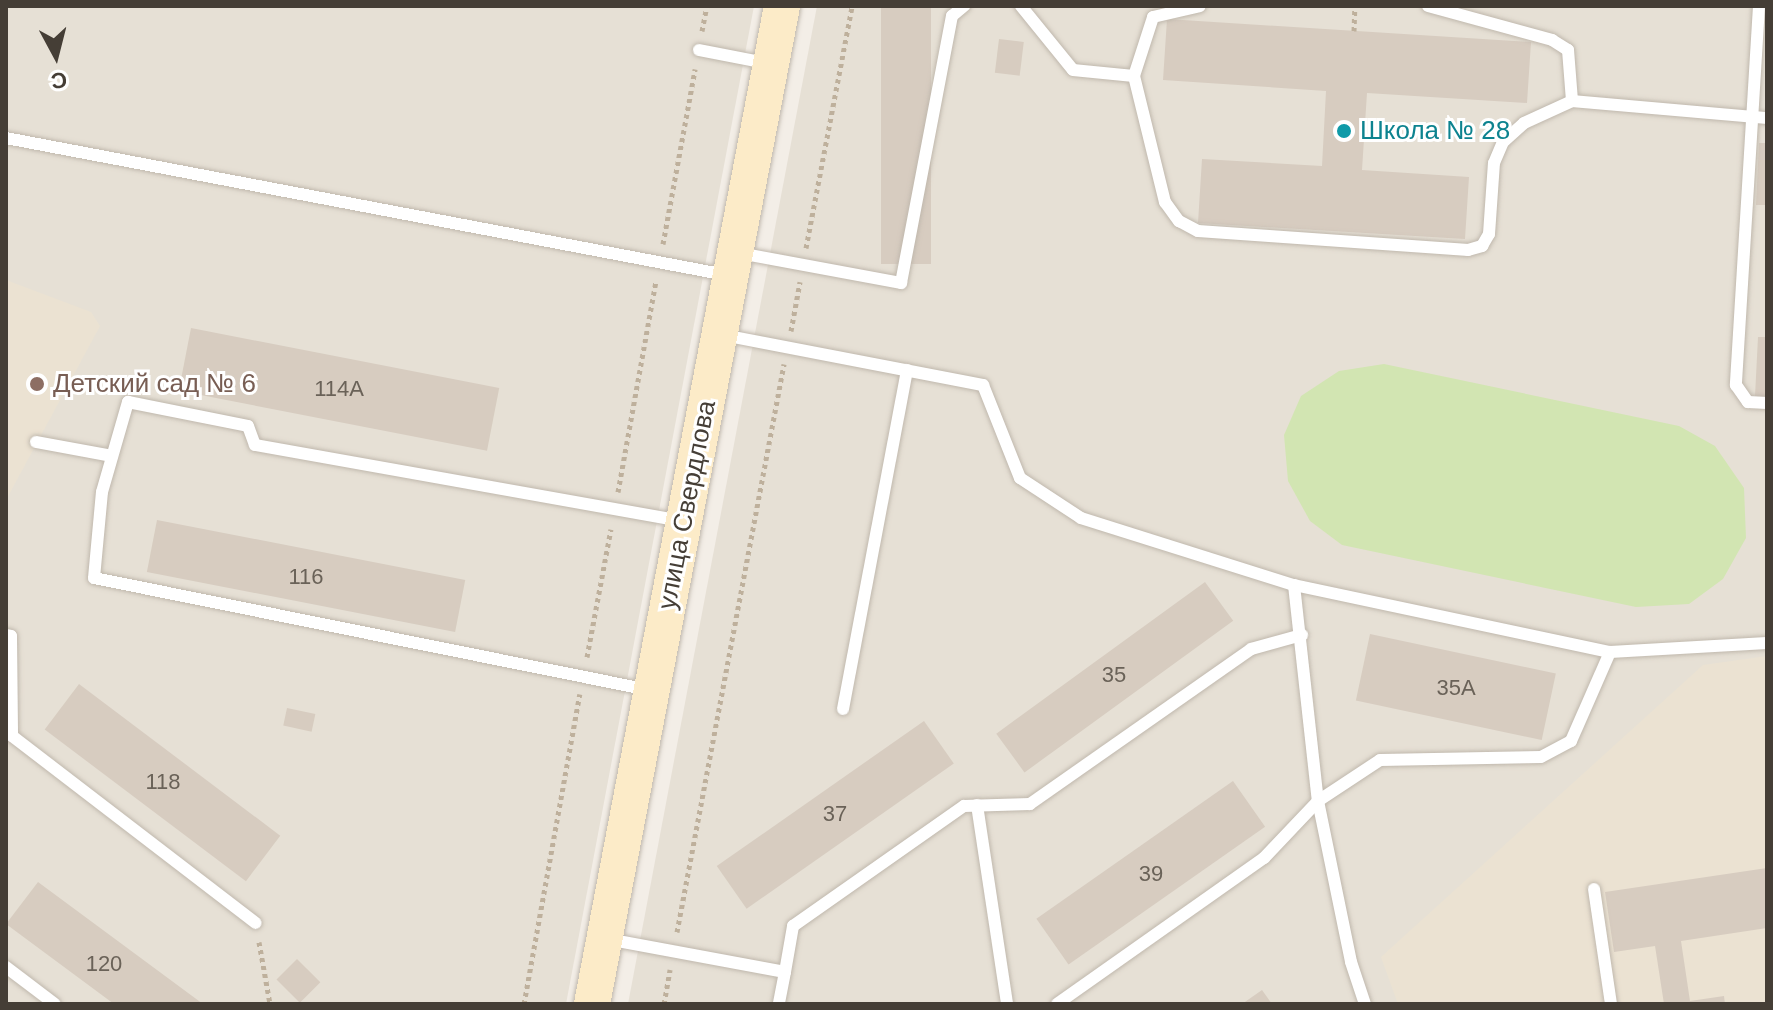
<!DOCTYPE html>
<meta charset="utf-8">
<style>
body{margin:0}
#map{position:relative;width:1773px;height:1010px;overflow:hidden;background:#f3eee7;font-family:Helvetica,sans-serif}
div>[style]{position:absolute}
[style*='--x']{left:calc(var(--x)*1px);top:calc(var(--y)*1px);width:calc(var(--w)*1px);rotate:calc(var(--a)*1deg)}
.residential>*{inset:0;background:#e6e0d5}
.education>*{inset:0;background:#ebe2d2}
.green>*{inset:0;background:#d2e5b2}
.building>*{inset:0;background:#d7ccc0;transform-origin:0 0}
.path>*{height:5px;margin-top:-2.5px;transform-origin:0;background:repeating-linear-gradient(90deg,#beb09c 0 4px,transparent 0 8px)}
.roads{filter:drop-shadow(0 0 2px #c0b8ad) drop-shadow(0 0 2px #c0b8ad)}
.lane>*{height:12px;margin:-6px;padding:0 6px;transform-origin:6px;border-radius:6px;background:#fff}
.secondary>*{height:36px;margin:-18px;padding:0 18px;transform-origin:18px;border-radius:18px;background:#fcebc8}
.dots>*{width:22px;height:22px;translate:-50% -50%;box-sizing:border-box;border:4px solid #fff;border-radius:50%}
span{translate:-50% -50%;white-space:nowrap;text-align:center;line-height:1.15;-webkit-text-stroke:6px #fff;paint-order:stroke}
.number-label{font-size:22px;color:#6a6258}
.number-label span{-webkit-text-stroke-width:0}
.culture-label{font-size:26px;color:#0d838f}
.left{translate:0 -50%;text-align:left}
.education-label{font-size:26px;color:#785e54}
.street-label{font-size:26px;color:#453e36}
.frame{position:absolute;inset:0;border:8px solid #453e36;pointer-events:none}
.north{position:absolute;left:16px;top:16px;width:80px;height:80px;-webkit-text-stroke:6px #fff;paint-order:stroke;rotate:173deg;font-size:22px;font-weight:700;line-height:32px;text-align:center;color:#453e36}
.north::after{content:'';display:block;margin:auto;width:28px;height:36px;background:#453e36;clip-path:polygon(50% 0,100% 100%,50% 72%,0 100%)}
</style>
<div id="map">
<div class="residential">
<div style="clip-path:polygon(6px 6px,754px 6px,566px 1004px,6px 1004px)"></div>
<div style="clip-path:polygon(817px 6px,1767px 6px,1767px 1004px,628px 1004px)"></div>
</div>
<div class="education">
<div style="clip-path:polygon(6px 280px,91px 312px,100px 326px,6px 500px)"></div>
<div style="clip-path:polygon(1767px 656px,1767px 1004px,1398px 1004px,1381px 957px,1703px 665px)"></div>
</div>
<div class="green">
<div style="clip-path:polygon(1384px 364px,1679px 426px,1715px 446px,1744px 488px,1746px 538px,1723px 579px,1689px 604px,1636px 607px,1342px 545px,1310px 521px,1288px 481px,1284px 435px,1301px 396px,1339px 371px)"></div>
</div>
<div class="building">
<div style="left:881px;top:6px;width:50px;height:258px"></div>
<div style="clip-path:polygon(1167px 19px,1531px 42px,1527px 103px,1367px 93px,1362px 170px,1469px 177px,1465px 239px,1198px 223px,1202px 159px,1322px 166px,1326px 91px,1163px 80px)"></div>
<div style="left:999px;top:39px;width:25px;height:34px;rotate:7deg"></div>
<div style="clip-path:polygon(1759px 143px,1767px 143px,1767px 205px,1756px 205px)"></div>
<div style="left:191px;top:328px;width:314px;height:64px;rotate:11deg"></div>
<div style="clip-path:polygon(1758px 337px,1767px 337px,1767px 397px,1755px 396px)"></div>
<div style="left:157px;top:520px;width:314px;height:53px;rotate:11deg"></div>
<div style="left:1205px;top:582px;width:48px;height:258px;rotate:54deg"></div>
<div style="left:1370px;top:634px;width:190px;height:68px;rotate:12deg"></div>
<div style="left:79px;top:684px;width:252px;height:57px;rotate:37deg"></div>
<div style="left:287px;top:708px;width:29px;height:18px;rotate:12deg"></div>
<div style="left:924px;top:721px;width:52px;height:253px;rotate:55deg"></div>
<div style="left:1233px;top:781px;width:56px;height:240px;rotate:55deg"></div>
<div style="clip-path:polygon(1767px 868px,1767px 928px,1681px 941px,1690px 1001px,1724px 996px,1725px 1004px,1664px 1004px,1655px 946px,1614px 952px,1605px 892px)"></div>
<div style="clip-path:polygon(38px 882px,203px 1004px,114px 1004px,6px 924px)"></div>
<div style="left:297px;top:959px;width:33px;height:29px;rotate:45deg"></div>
<div style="clip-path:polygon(1262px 990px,1272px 1004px,1242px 1004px)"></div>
</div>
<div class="path">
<div style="--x:702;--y:31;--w:25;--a:-79"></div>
<div style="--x:1354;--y:31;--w:25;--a:-88"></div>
<div style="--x:663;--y:244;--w:178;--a:-79.6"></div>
<div style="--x:806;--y:248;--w:246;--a:-79.2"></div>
<div style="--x:791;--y:331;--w:50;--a:-79.6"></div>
<div style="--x:618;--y:492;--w:214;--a:-79.8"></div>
<div style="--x:587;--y:657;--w:130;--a:-79.4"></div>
<div style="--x:677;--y:932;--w:578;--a:-79.33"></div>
<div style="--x:259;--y:942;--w:63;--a:79.9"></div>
<div style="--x:524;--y:1004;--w:315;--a:-79.8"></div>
<div style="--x:664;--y:1004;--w:35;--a:-80"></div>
</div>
<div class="roads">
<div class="lane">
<div style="--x:1021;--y:6;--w:82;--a:50.9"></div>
<div style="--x:1073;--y:70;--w:61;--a:5.6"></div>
<div style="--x:1134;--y:76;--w:62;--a:-72.1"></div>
<div style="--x:1153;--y:17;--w:48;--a:-13.2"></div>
<div style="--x:1428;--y:6;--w:129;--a:15.3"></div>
<div style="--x:1552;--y:40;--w:19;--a:32"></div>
<div style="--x:1568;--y:50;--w:51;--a:85.5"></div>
<div style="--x:1572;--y:101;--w:196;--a:5"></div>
<div style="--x:1759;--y:6;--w:380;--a:93.5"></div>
<div style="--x:1736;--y:385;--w:21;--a:55"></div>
<div style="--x:1748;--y:402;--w:19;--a:3"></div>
<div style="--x:699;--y:50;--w:68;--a:11"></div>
<div style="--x:1134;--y:76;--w:130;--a:76.2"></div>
<div style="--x:1165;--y:202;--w:24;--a:54"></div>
<div style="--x:1179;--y:221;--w:21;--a:28"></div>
<div style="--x:1198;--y:231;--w:271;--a:4"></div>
<div style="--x:1468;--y:250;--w:15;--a:-16"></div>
<div style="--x:1482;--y:246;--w:14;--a:-60"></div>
<div style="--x:1489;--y:234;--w:71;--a:-86"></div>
<div style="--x:1494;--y:163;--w:23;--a:-67"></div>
<div style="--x:1503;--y:142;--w:28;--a:-42"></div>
<div style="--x:1524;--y:123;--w:53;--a:-24.6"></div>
<div style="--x:6;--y:138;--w:733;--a:10.77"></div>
<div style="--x:739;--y:253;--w:165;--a:10.5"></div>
<div style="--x:901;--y:283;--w:272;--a:-79.2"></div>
<div style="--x:952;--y:16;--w:16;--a:-40"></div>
<div style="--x:723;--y:335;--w:265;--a:10.9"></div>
<div style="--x:983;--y:385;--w:100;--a:68.3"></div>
<div style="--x:1020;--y:478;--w:73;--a:33.3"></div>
<div style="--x:1081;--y:518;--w:223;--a:17.5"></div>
<div style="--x:1294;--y:585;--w:323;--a:12"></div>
<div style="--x:1610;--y:652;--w:157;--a:-3.3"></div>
<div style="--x:36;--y:442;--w:77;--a:10.4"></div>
<div style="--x:1294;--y:585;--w:217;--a:83.7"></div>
<div style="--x:1318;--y:801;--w:164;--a:78.4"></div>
<div style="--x:1351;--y:962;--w:44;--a:71.6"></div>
<div style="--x:6;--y:635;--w:5;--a:11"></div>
<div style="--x:11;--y:636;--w:100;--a:89.4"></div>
<div style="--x:12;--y:736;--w:307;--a:37.5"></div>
<div style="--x:649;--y:690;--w:566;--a:-168.59"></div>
<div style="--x:94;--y:578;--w:86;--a:-84.7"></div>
<div style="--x:102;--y:492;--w:94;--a:-73.9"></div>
<div style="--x:128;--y:402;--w:122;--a:11.3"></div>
<div style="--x:248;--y:426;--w:20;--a:70"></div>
<div style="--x:255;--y:445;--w:433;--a:10.1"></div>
<div style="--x:843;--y:709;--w:345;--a:-79.3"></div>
<div style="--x:977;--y:805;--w:201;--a:81.4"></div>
<div style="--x:1594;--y:889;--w:116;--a:81.6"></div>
<div style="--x:607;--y:939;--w:181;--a:10.5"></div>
<div style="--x:785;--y:972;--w:33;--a:101"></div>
<div style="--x:6;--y:967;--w:61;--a:37.1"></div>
<div style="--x:785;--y:972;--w:47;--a:-80.1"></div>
<div style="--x:793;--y:926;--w:209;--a:-35.1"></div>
<div style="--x:964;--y:806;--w:66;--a:-1.7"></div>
<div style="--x:1030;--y:804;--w:270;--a:-35"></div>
<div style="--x:1251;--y:649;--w:53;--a:-15.4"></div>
<div style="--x:1057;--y:1004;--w:253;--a:-35.2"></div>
<div style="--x:1264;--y:858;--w:79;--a:-46.5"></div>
<div style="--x:1318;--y:801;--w:74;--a:-33.5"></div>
<div style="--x:1380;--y:760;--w:161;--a:-1.1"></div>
<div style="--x:1541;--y:757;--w:34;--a:-28"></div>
<div style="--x:1571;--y:741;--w:97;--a:-66.3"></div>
</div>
<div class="secondary">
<div style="--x:592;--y:1004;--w:1016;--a:-79.22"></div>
</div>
</div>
<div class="dots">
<div style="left:1344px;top:131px;background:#0f9aa8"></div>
<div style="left:37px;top:384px;background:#8d6e63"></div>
</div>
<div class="number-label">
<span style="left:339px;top:389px">114А</span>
<span style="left:306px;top:577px">116</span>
<span style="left:1114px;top:675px">35</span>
<span style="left:1456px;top:688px">35А</span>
<span style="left:163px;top:782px">118</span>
<span style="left:835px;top:814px">37</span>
<span style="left:1151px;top:874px">39</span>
<span style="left:104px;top:964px">120</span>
</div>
<div class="culture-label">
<span class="left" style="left:1360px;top:131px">Школа № 28</span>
</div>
<div class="education-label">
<span class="left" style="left:53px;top:384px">Детский сад № 6</span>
</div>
<div class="street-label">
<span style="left:687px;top:505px;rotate:-79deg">улица Свердлова</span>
</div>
<div class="frame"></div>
<div class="north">С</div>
</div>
